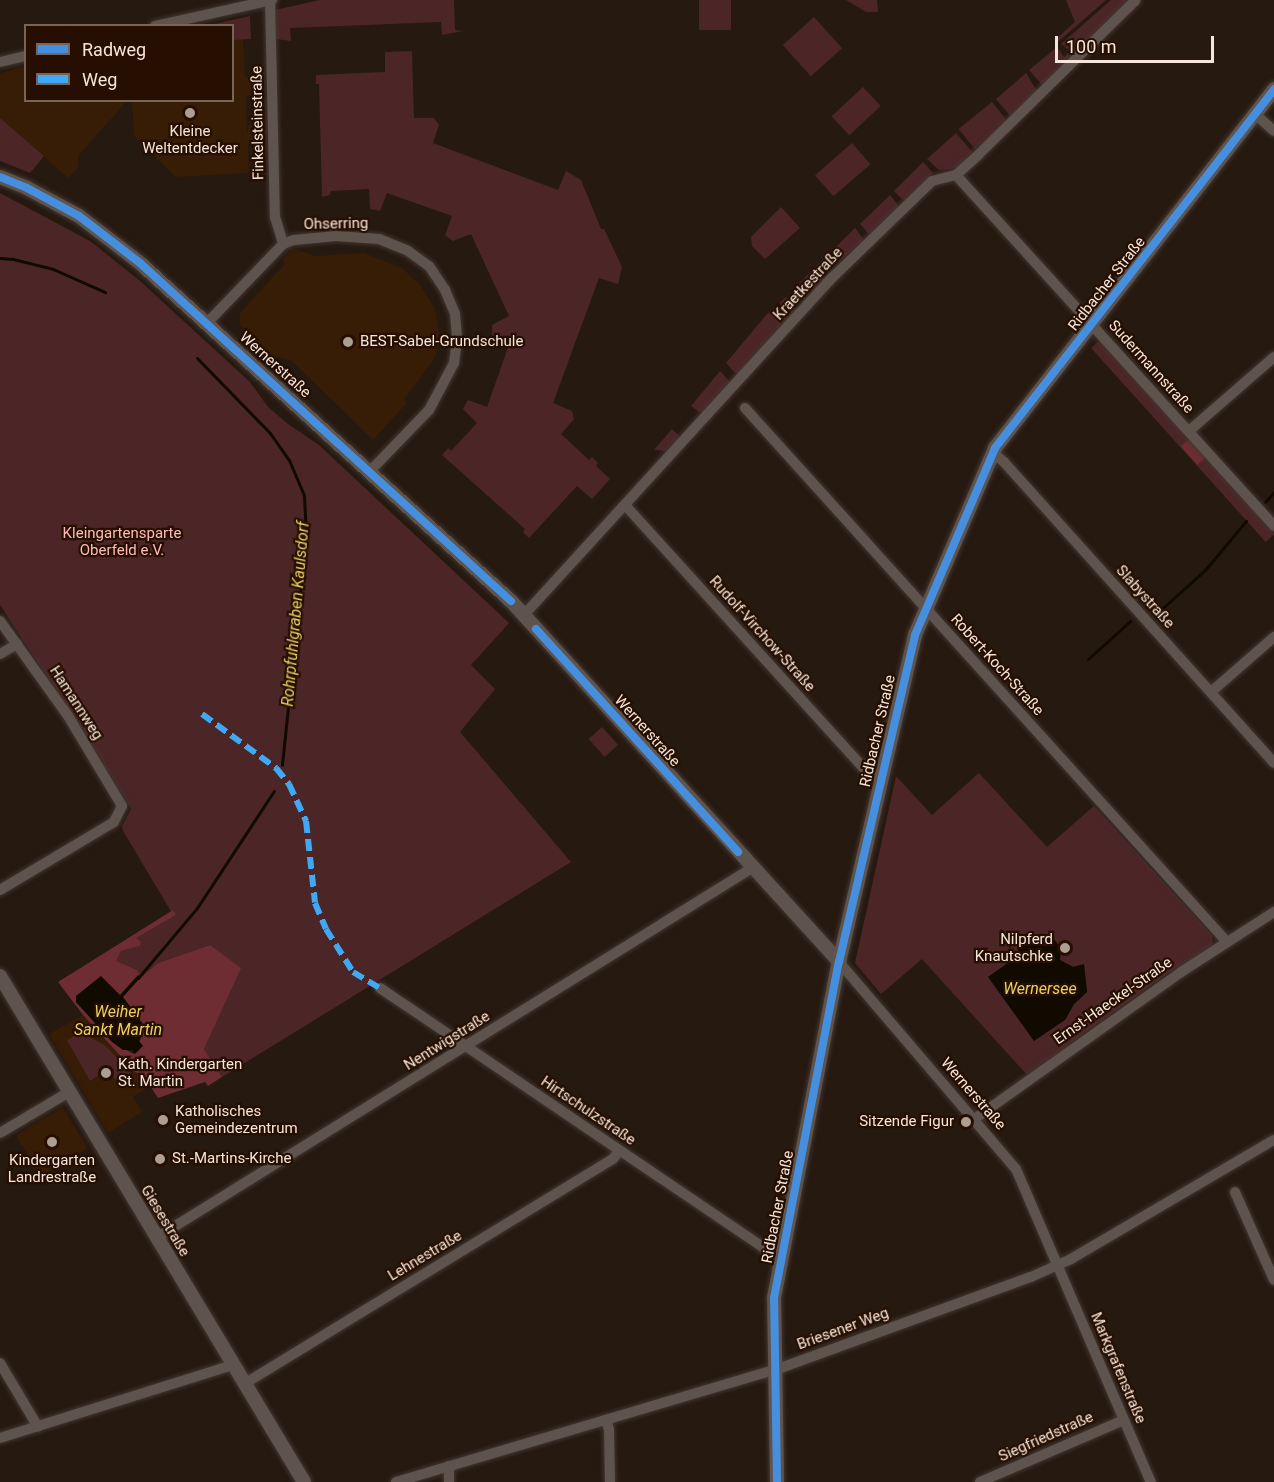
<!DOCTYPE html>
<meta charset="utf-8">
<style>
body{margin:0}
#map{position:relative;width:1274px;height:1482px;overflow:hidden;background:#261910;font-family:Roboto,sans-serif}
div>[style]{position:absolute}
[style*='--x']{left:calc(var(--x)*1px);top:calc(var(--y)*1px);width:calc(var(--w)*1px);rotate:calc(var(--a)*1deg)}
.built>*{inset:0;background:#371c06;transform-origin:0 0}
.green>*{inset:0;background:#4c2626;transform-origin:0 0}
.forest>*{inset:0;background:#6e2d32;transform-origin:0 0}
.water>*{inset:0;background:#100a01}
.stream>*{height:3px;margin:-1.5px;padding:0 1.5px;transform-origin:1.5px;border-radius:1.5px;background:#100a01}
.roads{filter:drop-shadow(0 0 2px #423630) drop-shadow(0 0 2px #423630)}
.minor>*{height:10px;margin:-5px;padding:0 5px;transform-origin:5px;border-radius:5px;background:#5e544d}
.tertiary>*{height:14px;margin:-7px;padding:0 7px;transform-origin:7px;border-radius:7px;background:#5e544d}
.quiet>*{height:6px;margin-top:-3px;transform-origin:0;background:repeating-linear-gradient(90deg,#3fa9f5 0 12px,transparent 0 18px)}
.cycleway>*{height:8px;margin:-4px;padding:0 4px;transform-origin:4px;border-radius:4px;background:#468fdf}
.dots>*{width:16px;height:16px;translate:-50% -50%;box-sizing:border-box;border:3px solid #260f00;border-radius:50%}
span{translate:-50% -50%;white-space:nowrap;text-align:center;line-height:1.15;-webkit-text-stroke:4.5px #260f00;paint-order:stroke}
.street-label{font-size:15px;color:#f6e5da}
.poi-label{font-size:15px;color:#f6e5da}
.left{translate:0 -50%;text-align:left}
.right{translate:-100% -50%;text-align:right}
.park-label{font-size:15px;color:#febabb}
.water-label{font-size:16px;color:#ebd063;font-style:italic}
.legend{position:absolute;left:24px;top:24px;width:210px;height:78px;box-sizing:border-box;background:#260f00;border:2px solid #796557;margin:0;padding:8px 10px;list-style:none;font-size:18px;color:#f6e5da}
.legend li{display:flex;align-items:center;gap:12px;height:30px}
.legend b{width:30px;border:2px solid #796557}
.scale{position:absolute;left:1055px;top:36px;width:159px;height:27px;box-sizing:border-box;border:3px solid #f6e5da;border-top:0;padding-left:8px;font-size:18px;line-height:21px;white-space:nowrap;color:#f6e5da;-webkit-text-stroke:4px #260f00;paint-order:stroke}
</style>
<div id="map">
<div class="built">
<div style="clip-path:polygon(243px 39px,245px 77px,251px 77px,252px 96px,246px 97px,247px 134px,249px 125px,253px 125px,254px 144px,248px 144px,249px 173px,176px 177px,134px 136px,132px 101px,232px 100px,233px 40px)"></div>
<div style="clip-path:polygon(25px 67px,26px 100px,127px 101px,79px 155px,78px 168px,68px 178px,0 118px,0 73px)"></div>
<div style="clip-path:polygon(293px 248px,315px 256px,364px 253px,402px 268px,421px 286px,435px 309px,439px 333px,436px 356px,404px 400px,407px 403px,373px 440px,292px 361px,272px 355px,240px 325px,240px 313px,285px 264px,282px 260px)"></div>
<div style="clip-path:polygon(83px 1015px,135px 1072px,143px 1075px,150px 1086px,133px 1097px,142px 1112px,108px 1133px,49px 1034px)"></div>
<div style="left:63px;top:1107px;width:48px;height:55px;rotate:59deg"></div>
</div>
<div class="green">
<div style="clip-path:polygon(320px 0,454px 0,455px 30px,463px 31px,442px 35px,441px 22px,290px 28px,291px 41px,276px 39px,275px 10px)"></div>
<div style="left:699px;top:0;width:32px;height:30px"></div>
<div style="clip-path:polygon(846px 0,877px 0,878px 12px,866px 12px)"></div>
<div style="clip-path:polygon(1066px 0,1106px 0,1059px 41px,1056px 39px,1075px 22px)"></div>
<div style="clip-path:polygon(1111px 0,1133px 0,1042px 85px,1029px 70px,1057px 47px,1064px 57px,1070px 51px,1061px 44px)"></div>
<div style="clip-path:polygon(250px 16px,251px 39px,233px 40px,232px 26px,210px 25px)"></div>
<div style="left:814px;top:17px;width:42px;height:42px;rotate:48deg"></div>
<div style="clip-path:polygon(412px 51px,414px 118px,434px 118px,439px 125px,433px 143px,558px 190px,566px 171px,581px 180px,601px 229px,604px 229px,622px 267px,618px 284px,599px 278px,553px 403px,572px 411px,574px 419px,561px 434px,589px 460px,592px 457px,598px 463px,596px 466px,610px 479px,592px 499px,577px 486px,529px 538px,523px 532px,525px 529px,442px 455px,448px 448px,451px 451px,477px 423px,463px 409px,468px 400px,487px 407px,510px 342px,492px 335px,492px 325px,509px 316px,471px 234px,453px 241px,445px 235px,452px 216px,387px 193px,380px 211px,370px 209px,369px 189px,331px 191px,330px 195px,322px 197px,319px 84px,316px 84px,316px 75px,385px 72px,385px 52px)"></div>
<div style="clip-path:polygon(1026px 73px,1038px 93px,1012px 118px,996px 99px)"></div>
<div style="left:863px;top:87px;width:26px;height:43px;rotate:47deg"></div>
<div style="left:992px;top:102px;width:26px;height:43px;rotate:51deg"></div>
<div style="clip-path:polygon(0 118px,44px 156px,30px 173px,0 161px)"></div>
<div style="clip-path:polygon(956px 133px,974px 154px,958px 168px,939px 170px,927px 159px)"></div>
<div style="left:852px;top:143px;width:28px;height:49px;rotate:49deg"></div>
<div style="clip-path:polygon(923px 162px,933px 173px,905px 200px,902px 199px,894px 191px)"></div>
<div style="clip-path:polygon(0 193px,90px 241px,139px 280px,250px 382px,268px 407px,288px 424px,319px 445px,509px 623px,471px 665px,495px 689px,460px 732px,571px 862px,222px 1077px,204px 1049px,240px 968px,210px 945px,158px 963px,140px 978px,137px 970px,115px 961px,121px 951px,140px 946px,135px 938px,176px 915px,172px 913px,123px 831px,122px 826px,131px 809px,90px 742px,0 605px)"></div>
<div style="clip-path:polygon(890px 195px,899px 206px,871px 233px,868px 233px,860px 224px)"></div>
<div style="clip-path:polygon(781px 207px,800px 228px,765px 259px,752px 246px,751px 237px)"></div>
<div style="clip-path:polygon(855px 228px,864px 240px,842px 259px,834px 249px)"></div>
<div style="clip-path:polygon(819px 263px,828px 275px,805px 301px,793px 290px)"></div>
<div style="clip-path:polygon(786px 297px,796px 310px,738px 374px,735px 373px,726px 363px,766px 315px)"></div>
<div style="left:1100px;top:340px;width:261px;height:12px;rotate:48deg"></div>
<div style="clip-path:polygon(720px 371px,730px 382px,703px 412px,699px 412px,691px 406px)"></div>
<div style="clip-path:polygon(672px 429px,680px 437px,666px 451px,654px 450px)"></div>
<div style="left:602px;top:727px;width:24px;height:18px;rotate:48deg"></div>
<div style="clip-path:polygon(evenodd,979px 773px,1047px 847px,1094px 806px,1212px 935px,1213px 945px,1167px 974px,1027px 1075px,922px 959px,881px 994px,855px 963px,896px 776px,932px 815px,979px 773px,1029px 938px,1033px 944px,1048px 946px,1054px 939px,1060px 960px,1073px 967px,1084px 965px,1087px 992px,1074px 1004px,1065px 1020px,988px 977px,1021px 954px,1029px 938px)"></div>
<div style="clip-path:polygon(81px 1032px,106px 1046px,134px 1077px,123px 1084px,104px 1071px,90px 1081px,67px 1040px)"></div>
</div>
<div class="forest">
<div style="left:1189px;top:439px;width:25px;height:11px;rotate:48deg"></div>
<div style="clip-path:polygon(evenodd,173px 910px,176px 915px,136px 938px,141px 942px,140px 946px,121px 951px,116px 961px,137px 970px,141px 977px,158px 963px,210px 945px,241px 968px,204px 1049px,222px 1077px,208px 1086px,205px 1082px,158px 1098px,143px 1075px,135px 1072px,83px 1015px,58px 982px,173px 910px,76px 996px,142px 1036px,134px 1054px,117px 1045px,76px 1002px,76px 996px)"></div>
</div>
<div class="water">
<div style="clip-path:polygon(1029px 938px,1033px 944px,1048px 946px,1054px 939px,1061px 949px,1060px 960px,1073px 967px,1084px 964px,1087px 992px,1074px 1004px,1065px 1020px,1034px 1041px,988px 977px,1021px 954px,1017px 948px)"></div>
<div style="clip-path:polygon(138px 975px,140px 978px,123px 997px,143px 1024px,139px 1041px,143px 1046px,135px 1054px,132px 1050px,123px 1050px,112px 1042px,76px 1002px,76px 996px,101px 976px,120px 995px)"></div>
</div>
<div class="stream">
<div style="--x:0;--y:258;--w:13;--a:4"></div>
<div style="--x:13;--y:259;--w:41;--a:14"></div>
<div style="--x:53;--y:269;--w:57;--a:23.9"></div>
<div style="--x:197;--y:358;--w:105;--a:45.8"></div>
<div style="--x:270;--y:433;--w:33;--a:55"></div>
<div style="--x:289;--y:460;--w:39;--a:67"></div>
<div style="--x:304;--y:496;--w:40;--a:87.1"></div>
<div style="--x:306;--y:536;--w:230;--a:96"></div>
<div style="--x:1265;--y:502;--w:13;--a:-48"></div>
<div style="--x:1156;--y:614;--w:66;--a:-41.9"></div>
<div style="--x:1205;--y:570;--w:64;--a:-50.1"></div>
<div style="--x:1088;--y:659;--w:57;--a:-42.1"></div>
<div style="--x:138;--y:978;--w:92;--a:-49.9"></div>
<div style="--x:197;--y:908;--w:140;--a:-56.7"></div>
</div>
<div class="roads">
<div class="minor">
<div style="--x:270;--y:0;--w:217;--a:88.7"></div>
<div style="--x:275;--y:217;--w:28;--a:73"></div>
<div style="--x:155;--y:26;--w:120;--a:-12.5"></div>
<div style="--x:0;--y:62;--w:27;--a:-13"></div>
<div style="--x:1255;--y:114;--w:25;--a:42"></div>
<div style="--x:956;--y:175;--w:474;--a:47.8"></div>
<div style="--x:208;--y:322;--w:108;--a:-46.1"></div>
<div style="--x:283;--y:244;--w:12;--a:-20"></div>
<div style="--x:294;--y:240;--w:42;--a:-5.4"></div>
<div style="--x:336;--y:236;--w:43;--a:4"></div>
<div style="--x:379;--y:239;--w:31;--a:22"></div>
<div style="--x:408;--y:251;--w:26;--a:36"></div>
<div style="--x:429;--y:266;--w:29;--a:56"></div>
<div style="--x:445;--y:290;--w:26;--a:67"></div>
<div style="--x:455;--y:314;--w:25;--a:85"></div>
<div style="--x:457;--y:339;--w:24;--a:97"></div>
<div style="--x:454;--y:363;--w:53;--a:118"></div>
<div style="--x:429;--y:410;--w:85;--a:134"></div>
<div style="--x:745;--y:408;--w:719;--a:47.93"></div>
<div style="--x:1189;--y:431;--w:113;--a:-41"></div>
<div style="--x:993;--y:453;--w:14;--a:39"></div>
<div style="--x:1004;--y:462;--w:404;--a:48.1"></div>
<div style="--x:625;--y:505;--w:363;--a:47.8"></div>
<div style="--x:869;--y:774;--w:12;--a:14"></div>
<div style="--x:524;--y:615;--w:459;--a:-47.6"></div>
<div style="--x:834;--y:276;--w:136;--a:-44.1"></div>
<div style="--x:932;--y:181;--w:25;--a:-14"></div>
<div style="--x:956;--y:175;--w:30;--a:-42"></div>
<div style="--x:978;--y:155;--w:221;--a:-44.5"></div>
<div style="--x:0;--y:621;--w:117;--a:54.4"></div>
<div style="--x:68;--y:716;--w:105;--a:59"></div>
<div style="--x:122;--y:806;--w:18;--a:117"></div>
<div style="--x:114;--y:822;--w:133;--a:149.2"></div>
<div style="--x:0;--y:654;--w:20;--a:-30"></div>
<div style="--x:1211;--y:692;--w:84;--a:-41.1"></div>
<div style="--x:839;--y:962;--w:272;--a:49.5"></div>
<div style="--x:1016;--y:1169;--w:341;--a:66.7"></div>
<div style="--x:380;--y:988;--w:465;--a:34.1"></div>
<div style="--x:765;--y:1249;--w:18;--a:13"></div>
<div style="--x:973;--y:1120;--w:255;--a:-35.4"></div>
<div style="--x:1181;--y:972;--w:111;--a:-32.8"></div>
<div style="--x:0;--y:1133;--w:80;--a:-30.7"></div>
<div style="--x:1235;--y:1192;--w:96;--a:66.1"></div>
<div style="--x:156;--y:1238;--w:702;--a:-31.83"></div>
<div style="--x:0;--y:1363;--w:74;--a:59.3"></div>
<div style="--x:244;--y:1384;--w:432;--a:-31.4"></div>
<div style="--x:613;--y:1159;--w:10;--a:-53"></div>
<div style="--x:606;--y:1420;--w:10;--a:73"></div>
<div style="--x:609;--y:1430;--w:52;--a:88.9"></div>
<div style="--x:0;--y:1438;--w:244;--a:-17.4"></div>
<div style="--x:396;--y:1482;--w:395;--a:-16.5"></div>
<div style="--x:775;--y:1370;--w:272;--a:-20"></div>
<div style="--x:1031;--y:1277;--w:44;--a:-24.2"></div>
<div style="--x:1071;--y:1259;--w:235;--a:-30.4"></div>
<div style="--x:449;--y:1482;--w:16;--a:-90"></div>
<div style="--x:980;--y:1482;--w:157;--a:-23.3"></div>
</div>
<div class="tertiary">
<div style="--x:0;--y:177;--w:29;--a:22"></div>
<div style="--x:27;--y:188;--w:59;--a:28.3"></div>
<div style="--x:79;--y:216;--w:77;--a:37.6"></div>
<div style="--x:140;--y:263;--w:502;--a:42.34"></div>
<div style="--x:511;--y:601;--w:488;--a:47.7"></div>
<div style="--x:0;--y:976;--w:590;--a:59"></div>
<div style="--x:777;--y:1482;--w:184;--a:-90.9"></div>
<div style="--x:774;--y:1298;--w:342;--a:-79.1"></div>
<div style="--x:839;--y:962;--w:336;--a:-76.9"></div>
<div style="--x:915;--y:635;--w:203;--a:-66.8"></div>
<div style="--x:995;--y:448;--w:455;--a:-52.1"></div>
</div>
</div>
<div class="quiet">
<div style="--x:202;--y:714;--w:92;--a:36.1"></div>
<div style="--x:276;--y:768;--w:21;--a:51"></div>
<div style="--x:289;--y:784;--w:41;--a:65.3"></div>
<div style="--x:306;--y:821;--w:82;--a:83.7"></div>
<div style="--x:315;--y:903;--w:28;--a:67"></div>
<div style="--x:326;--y:929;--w:51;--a:57.9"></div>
<div style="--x:353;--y:972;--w:31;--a:31"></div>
</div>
<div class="cycleway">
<div style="--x:0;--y:177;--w:29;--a:22"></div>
<div style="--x:27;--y:188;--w:59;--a:28.3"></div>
<div style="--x:79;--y:216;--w:77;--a:37.6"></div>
<div style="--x:140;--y:263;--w:502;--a:42.34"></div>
<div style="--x:536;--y:629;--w:301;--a:47.8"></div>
<div style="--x:777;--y:1482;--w:184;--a:-90.9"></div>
<div style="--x:774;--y:1298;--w:342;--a:-79.1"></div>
<div style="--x:839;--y:962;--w:336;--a:-76.9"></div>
<div style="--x:915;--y:635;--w:203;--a:-66.8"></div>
<div style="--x:995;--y:448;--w:455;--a:-52.1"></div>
</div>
<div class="dots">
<div style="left:190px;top:113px;background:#ad9e93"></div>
<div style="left:348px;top:342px;background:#ad9e93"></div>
<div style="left:1065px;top:948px;background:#ad9e93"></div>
<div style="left:106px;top:1073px;background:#ad9e93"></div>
<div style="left:163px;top:1120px;background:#ad9e93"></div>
<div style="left:966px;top:1122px;background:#ad9e93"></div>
<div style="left:52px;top:1142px;background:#ad9e93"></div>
<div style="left:160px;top:1159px;background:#ad9e93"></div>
</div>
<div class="street-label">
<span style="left:258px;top:123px;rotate:-91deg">Finkelsteinstraße</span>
<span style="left:336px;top:224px;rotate:-1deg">Ohserring</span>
<span style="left:808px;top:284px;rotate:-47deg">Kraetkestraße</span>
<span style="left:1107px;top:284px;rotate:-52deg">Ridbacher Straße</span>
<span style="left:275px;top:365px;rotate:42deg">Wernerstraße</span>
<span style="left:1151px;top:367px;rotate:48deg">Sudermannstraße</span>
<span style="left:1145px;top:597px;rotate:48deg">Slabystraße</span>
<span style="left:762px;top:634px;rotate:48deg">Rudolf-Virchow-Straße</span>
<span style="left:997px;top:665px;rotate:48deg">Robert-Koch-Straße</span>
<span style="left:76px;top:703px;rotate:57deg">Hamannweg</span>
<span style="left:647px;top:731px;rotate:48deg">Wernerstraße</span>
<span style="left:878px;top:731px;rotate:-77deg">Ridbacher Straße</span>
<span style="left:1113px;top:1001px;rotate:-35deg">Ernst-Haeckel-Straße</span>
<span style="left:447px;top:1041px;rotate:-32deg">Nentwigstraße</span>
<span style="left:973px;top:1094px;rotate:49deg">Wernerstraße</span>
<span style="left:588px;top:1111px;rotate:34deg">Hirtschulzstraße</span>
<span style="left:778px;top:1207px;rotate:-79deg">Ridbacher Straße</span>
<span style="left:165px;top:1221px;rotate:59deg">Giesestraße</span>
<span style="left:425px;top:1256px;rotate:-31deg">Lehnestraße</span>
<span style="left:843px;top:1329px;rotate:-20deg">Briesener Weg</span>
<span style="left:1118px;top:1368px;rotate:67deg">Markgrafenstraße</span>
<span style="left:1046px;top:1437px;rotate:-24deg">Siegfriedstraße</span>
</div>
<div class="poi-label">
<span style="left:190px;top:140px">Kleine<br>Weltentdecker</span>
<span class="left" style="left:360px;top:342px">BEST-Sabel-Grundschule</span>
<span class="right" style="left:1053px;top:948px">Nilpferd<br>Knautschke</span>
<span class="left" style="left:118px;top:1073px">Kath. Kindergarten<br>St. Martin</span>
<span class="left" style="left:175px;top:1120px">Katholisches<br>Gemeindezentrum</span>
<span class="right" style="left:954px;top:1122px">Sitzende Figur</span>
<span class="left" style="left:172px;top:1159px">St.-Martins-Kirche</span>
<span style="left:52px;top:1169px">Kindergarten<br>Landrestraße</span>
</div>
<div class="park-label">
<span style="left:122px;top:542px">Kleingartensparte<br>Oberfeld e.V.</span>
</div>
<div class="water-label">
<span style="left:296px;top:614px;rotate:-85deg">Rohrpfuhlgraben Kaulsdorf</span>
<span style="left:1040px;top:989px">Wernersee</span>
<span style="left:118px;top:1021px">Weiher<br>Sankt Martin</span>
</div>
<ul class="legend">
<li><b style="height:8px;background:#468fdf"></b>Radweg</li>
<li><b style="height:8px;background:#3fa9f5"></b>Weg</li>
</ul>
<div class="scale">100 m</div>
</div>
